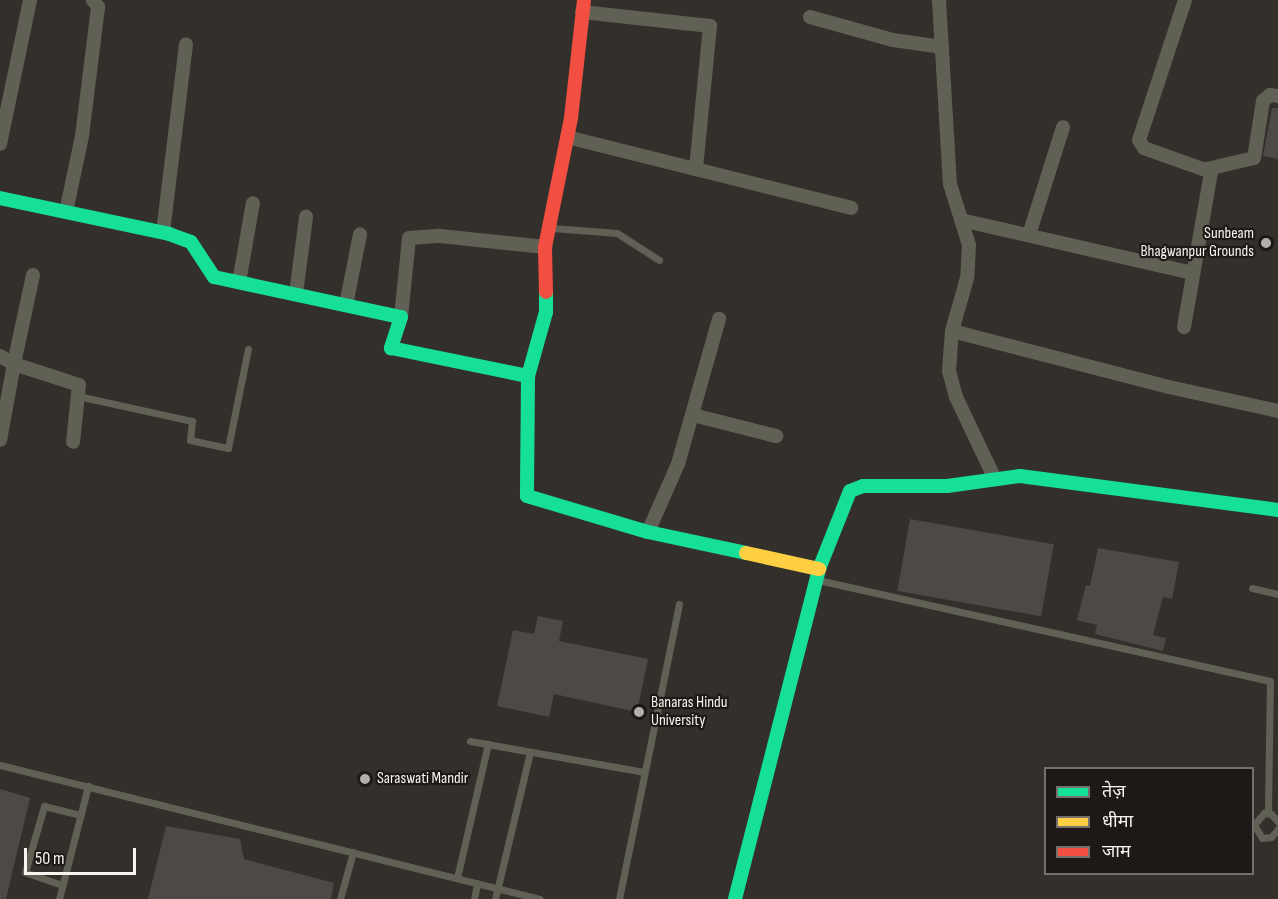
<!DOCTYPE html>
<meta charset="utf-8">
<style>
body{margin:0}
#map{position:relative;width:1278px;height:899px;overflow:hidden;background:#33302c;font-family:"Sofia Sans Condensed","Noto Sans Devanagari",sans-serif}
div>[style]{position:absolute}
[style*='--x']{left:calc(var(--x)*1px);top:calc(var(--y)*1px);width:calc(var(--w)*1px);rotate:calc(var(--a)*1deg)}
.building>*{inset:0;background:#4c4946;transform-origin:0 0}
.lane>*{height:7px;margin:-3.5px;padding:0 3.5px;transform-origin:3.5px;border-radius:3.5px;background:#606054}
.street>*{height:14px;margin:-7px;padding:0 7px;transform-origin:7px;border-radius:7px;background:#606054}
.fast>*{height:14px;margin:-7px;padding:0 7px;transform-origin:7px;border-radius:7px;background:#16e098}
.slow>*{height:14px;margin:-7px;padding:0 7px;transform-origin:7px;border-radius:7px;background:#ffcf43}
.jam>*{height:14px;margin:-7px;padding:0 7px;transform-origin:7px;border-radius:7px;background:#f24e42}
.dots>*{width:16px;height:16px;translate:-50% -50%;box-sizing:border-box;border:3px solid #1c1916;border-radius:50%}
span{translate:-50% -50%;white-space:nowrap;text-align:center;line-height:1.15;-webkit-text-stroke:4.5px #1c1916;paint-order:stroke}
.poi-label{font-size:16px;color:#f8f4ef}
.right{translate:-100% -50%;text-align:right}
.left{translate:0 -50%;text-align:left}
.legend{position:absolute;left:1044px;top:767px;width:210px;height:108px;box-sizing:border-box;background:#1c1916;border:2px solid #74716d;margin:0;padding:8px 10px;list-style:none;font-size:18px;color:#f8f4ef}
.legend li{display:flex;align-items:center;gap:12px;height:30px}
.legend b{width:30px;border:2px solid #74716d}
.scale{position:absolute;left:24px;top:848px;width:112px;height:27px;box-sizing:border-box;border:3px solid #f8f4ef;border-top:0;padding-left:8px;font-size:18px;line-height:21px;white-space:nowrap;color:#f8f4ef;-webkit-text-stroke:4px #1c1916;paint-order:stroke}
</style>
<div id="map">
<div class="building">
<div style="clip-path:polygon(1272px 108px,1278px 108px,1278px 159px,1263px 156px)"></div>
<div style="left:910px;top:519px;width:146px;height:73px;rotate:10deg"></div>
<div style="clip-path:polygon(1098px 548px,1179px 562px,1172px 599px,1163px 597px,1153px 635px,1166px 638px,1163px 651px,1095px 634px,1097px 625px,1077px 620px,1086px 585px,1090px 586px)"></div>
<div style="clip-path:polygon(538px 616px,563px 621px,559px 641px,648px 659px,637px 712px,554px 694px,549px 717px,497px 706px,513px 630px,534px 634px)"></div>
<div style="clip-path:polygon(0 789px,30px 798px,6px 899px,0 899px)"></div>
<div style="clip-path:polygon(166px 826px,240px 839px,244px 859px,334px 883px,331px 899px,148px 899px)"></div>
</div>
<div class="lane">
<div style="--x:552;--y:228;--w:65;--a:4.4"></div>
<div style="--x:617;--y:233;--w:50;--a:32.7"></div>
<div style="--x:78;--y:396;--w:117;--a:12.4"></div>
<div style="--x:192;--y:421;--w:19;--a:96"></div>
<div style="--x:190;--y:440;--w:39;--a:12"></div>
<div style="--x:228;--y:448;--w:101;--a:-78.6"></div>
<div style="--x:818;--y:580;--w:463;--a:12.6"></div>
<div style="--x:1270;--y:681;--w:132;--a:90.9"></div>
<div style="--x:1252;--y:588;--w:27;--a:13"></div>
<div style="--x:470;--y:741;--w:177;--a:10.1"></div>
<div style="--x:0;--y:765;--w:556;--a:13.94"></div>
<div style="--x:1278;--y:822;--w:11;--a:-131"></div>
<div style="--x:1271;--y:814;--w:7;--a:-172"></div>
<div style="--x:1264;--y:813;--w:16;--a:130"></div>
<div style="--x:1254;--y:825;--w:15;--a:58"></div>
<div style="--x:1262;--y:838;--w:9;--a:-6"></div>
<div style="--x:1271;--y:837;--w:11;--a:-49"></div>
<div style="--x:457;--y:878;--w:138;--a:-77"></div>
<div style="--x:62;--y:885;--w:39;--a:-161"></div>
<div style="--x:25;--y:872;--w:69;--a:-73.9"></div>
<div style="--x:44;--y:806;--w:38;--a:14"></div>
<div style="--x:59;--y:899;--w:117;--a:-75.6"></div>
<div style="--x:340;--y:899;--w:49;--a:-74.5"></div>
<div style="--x:474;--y:899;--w:16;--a:-79"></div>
<div style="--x:495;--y:899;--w:151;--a:-76.6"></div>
<div style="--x:619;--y:899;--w:301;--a:-78.5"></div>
</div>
<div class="street">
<div style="--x:939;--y:0;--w:184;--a:86.6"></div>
<div style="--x:950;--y:184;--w:64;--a:72.7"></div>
<div style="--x:969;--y:245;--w:33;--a:93"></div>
<div style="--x:967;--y:278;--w:55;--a:105.8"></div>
<div style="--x:952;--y:331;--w:40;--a:94.3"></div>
<div style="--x:949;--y:371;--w:27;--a:75"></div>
<div style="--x:956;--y:397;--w:91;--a:64.6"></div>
<div style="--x:582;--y:12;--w:129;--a:6.2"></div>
<div style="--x:710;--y:26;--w:144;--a:95.6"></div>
<div style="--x:810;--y:17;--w:86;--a:15.5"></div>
<div style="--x:893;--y:40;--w:49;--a:8.1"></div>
<div style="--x:567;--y:137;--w:293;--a:14"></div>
<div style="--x:0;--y:144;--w:147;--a:-78.2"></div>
<div style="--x:1207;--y:169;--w:48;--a:-13.2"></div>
<div style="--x:1254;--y:158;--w:58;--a:-81"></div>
<div style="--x:1263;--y:101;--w:9;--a:-41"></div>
<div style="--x:1270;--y:95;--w:8;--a:7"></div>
<div style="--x:66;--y:212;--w:78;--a:-78.1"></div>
<div style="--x:82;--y:136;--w:130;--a:-82.9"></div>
<div style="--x:98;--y:7;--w:9;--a:-126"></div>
<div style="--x:961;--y:220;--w:237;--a:12.9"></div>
<div style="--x:163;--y:232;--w:189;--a:-83"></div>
<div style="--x:1029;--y:235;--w:113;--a:-72.5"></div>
<div style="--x:33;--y:275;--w:91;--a:102.1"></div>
<div style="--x:14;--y:364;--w:68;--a:17.9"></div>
<div style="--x:79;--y:385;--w:57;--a:96"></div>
<div style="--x:239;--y:282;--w:80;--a:-80"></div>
<div style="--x:296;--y:294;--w:78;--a:-82.6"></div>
<div style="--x:346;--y:305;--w:72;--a:-78.8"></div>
<div style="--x:401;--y:317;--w:79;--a:-84.2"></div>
<div style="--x:409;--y:238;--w:31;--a:-4"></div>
<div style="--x:440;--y:236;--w:106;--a:6"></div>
<div style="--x:1184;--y:327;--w:157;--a:-80.1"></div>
<div style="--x:1211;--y:172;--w:71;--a:-160.3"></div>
<div style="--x:1144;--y:148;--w:9;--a:-122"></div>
<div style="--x:1139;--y:140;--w:147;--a:-71.8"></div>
<div style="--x:952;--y:331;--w:224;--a:14.5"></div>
<div style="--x:1169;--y:387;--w:112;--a:12.4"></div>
<div style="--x:0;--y:356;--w:16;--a:30"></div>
<div style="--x:14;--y:364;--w:77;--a:100.4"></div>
<div style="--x:693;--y:415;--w:86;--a:14.2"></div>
<div style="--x:648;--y:532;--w:74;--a:-66.2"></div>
<div style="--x:678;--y:464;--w:151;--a:-74.2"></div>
</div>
<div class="fast">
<div style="--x:0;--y:198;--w:173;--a:12"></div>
<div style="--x:169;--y:234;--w:23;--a:20"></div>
<div style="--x:191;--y:242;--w:42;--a:56.7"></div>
<div style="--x:214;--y:277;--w:191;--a:12.1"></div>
<div style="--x:401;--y:317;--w:33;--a:108"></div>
<div style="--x:391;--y:348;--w:140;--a:11.6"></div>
<div style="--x:546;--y:292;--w:20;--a:90"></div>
<div style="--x:546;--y:312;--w:66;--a:105.7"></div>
<div style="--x:528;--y:376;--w:120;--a:90.5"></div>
<div style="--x:527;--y:496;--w:126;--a:16.6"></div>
<div style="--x:648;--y:532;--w:100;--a:12.1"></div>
<div style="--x:735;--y:899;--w:341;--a:-75.7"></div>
<div style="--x:819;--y:569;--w:84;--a:-68.3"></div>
<div style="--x:850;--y:491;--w:14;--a:-21"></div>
<div style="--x:863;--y:486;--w:84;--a:0"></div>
<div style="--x:947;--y:486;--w:74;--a:-7.8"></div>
<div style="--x:1020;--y:476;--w:260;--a:7.5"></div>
</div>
<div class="slow">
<div style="--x:746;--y:553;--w:75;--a:12.4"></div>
</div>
<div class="jam">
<div style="--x:546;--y:292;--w:45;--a:-91.3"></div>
<div style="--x:545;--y:247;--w:132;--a:-78.6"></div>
<div style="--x:571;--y:118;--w:119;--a:-83.7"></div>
</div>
<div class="dots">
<div style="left:1266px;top:243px;background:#b3afab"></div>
<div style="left:639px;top:712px;background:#b3afab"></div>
<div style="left:365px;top:779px;background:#b3afab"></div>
</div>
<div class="poi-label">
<span class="right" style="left:1254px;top:243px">Sunbeam<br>Bhagwanpur Grounds</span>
<span class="left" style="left:651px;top:712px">Banaras Hindu<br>University</span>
<span class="left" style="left:377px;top:779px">Saraswati Mandir</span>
</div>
<ul class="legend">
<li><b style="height:8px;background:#16e098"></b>तेज़</li>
<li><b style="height:8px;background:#ffcf43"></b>धीमा</li>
<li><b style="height:8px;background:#f24e42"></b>जाम</li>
</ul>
<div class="scale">50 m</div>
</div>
